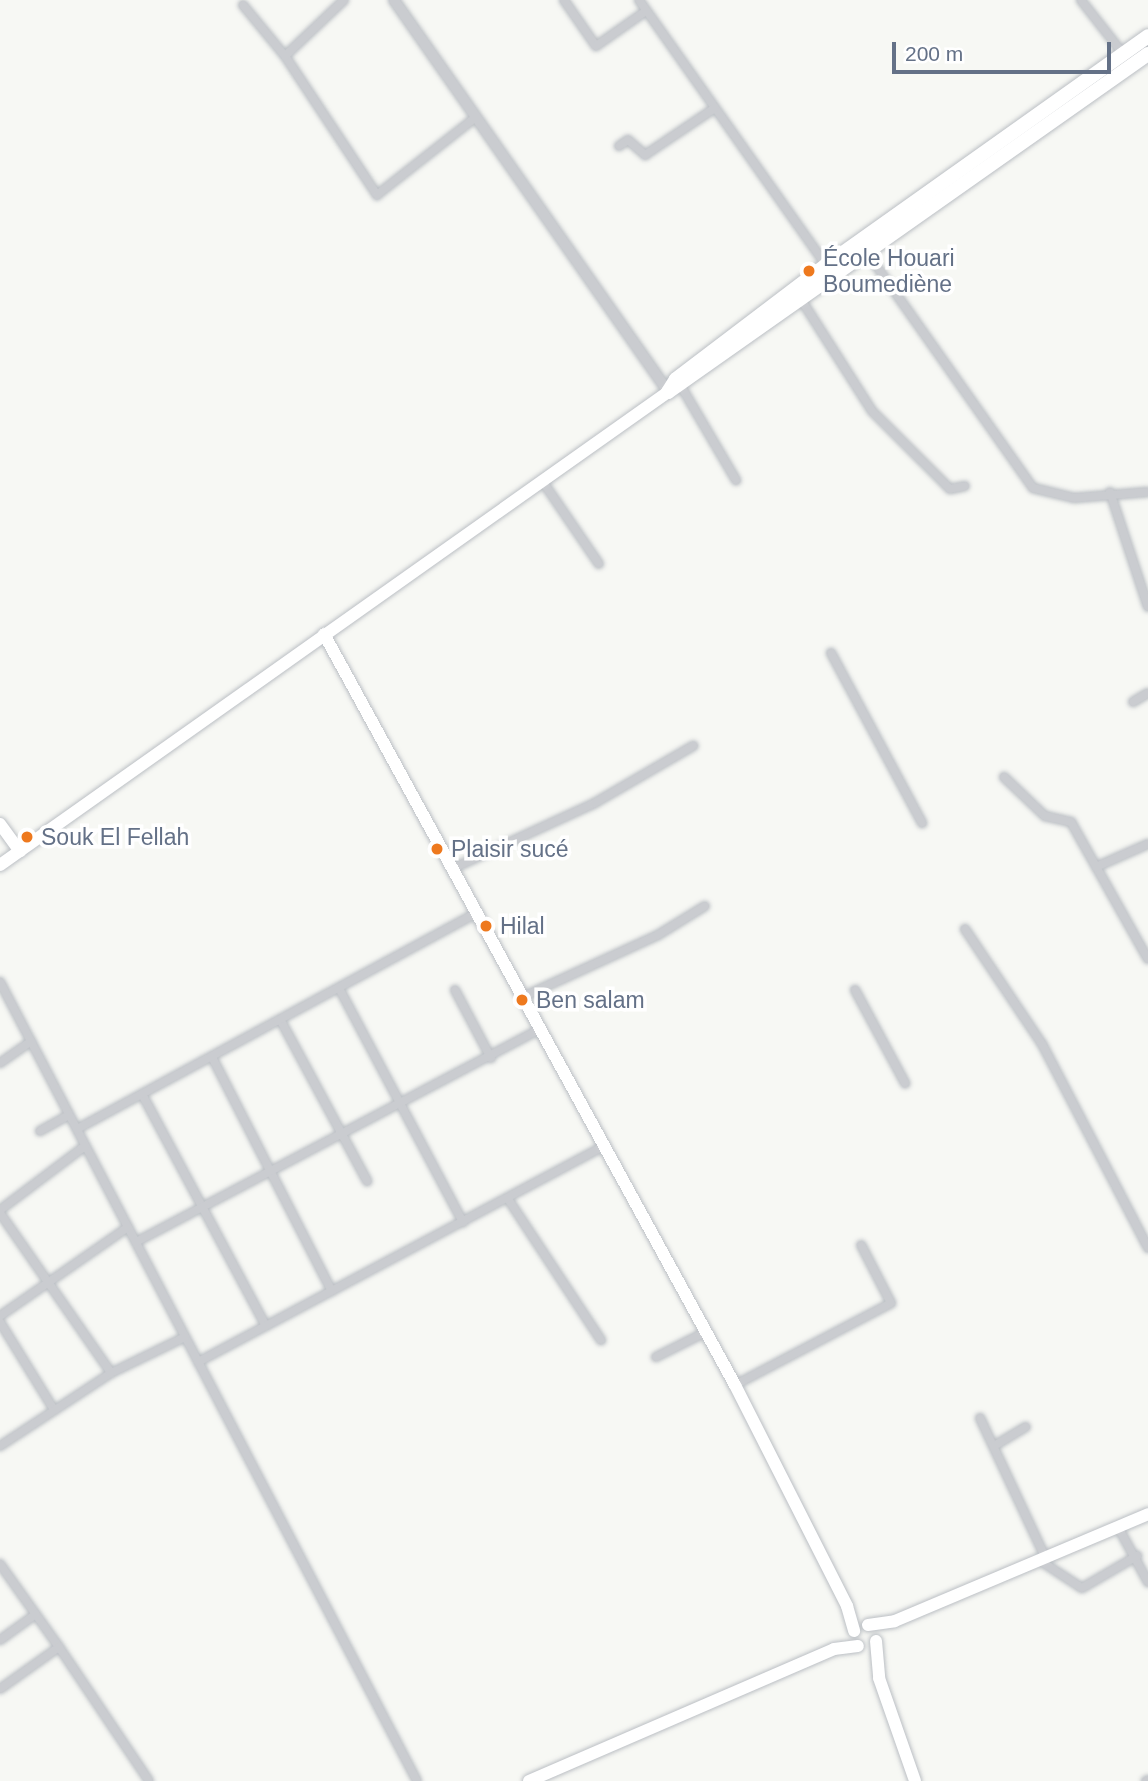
<!DOCTYPE html>
<meta charset="utf-8">
<style>
body{margin:0}
#map{position:relative;width:1148px;height:1781px;overflow:hidden;background:#f7f8f4;font-family:Helvetica,sans-serif}
div>[style]{position:absolute}
[style*='--x']{left:calc(var(--x)*1px);top:calc(var(--y)*1px);width:calc(var(--w)*1px);rotate:calc(var(--a)*1deg)}
.roads{filter:drop-shadow(0 0 2px #bbbfc4) drop-shadow(0 0 2px #bbbfc4)}
.minor>*{height:8px;margin:-4px;padding:0 4px;transform-origin:4px;border-radius:4px;background:#caccd0}
.tertiary>*{height:10px;margin:-5px;padding:0 5px;transform-origin:5px;border-radius:5px;background:#caccd0}
.secondary>*{height:12px;margin:-6px;padding:0 6px;transform-origin:6px;border-radius:6px;background:#fff}
.trunk>*{height:14px;margin:-7px;padding:0 7px;transform-origin:7px;border-radius:7px;background:#fff}
.dots>*{width:19px;height:19px;translate:-50% -50%;box-sizing:border-box;border:4px solid #fff;border-radius:50%}
span{translate:-50% -50%;white-space:nowrap;text-align:center;line-height:1.15;-webkit-text-stroke:7px #fff;paint-order:stroke}
.poi-label{font-size:23px;color:#647187}
.left{translate:0 -50%;text-align:left}
.scale{position:absolute;left:892px;top:42px;width:219px;height:32px;box-sizing:border-box;border:4px solid #647187;border-top:0;padding-left:9px;font-size:21px;line-height:24px;white-space:nowrap;color:#647187;-webkit-text-stroke:5px #fff;paint-order:stroke}
</style>
<div id="map">
<div class="roads">
<div class="minor">
<div style="--x:344;--y:0;--w:81;--a:136.5"></div>
<div style="--x:285;--y:56;--w:167;--a:56.5"></div>
<div style="--x:377;--y:195;--w:125;--a:-38.2"></div>
<div style="--x:564;--y:0;--w:56;--a:55.2"></div>
<div style="--x:596;--y:46;--w:61;--a:-35"></div>
<div style="--x:639;--y:0;--w:324;--a:54.8"></div>
<div style="--x:1081;--y:0;--w:70;--a:52"></div>
<div style="--x:243;--y:5;--w:66;--a:50.5"></div>
<div style="--x:619;--y:146;--w:11;--a:-34"></div>
<div style="--x:628;--y:140;--w:23;--a:41"></div>
<div style="--x:645;--y:155;--w:84;--a:-33.9"></div>
<div style="--x:868;--y:254;--w:286;--a:54.8"></div>
<div style="--x:1033;--y:488;--w:42;--a:13.7"></div>
<div style="--x:1074;--y:498;--w:74;--a:-4.6"></div>
<div style="--x:802;--y:301;--w:130;--a:57.5"></div>
<div style="--x:872;--y:411;--w:110;--a:45"></div>
<div style="--x:950;--y:489;--w:15;--a:-11"></div>
<div style="--x:682;--y:388;--w:107;--a:59.6"></div>
<div style="--x:543;--y:482;--w:99;--a:55.7"></div>
<div style="--x:1110;--y:492;--w:121;--a:71.7"></div>
<div style="--x:831;--y:653;--w:193;--a:61.8"></div>
<div style="--x:1133;--y:702;--w:17;--a:-31"></div>
<div style="--x:1004;--y:777;--w:57;--a:43.6"></div>
<div style="--x:1045;--y:816;--w:27;--a:13"></div>
<div style="--x:1071;--y:822;--w:157;--a:60.7"></div>
<div style="--x:456;--y:867;--w:151;--a:-24.7"></div>
<div style="--x:593;--y:804;--w:116;--a:-30.1"></div>
<div style="--x:1096;--y:867;--w:57;--a:-23.9"></div>
<div style="--x:965;--y:929;--w:138;--a:56.2"></div>
<div style="--x:1042;--y:1044;--w:230;--a:62.5"></div>
<div style="--x:0;--y:982;--w:901;--a:62.44"></div>
<div style="--x:340;--y:990;--w:263;--a:62.1"></div>
<div style="--x:455;--y:990;--w:77;--a:62.1"></div>
<div style="--x:855;--y:990;--w:106;--a:61.7"></div>
<div style="--x:525;--y:996;--w:146;--a:-24.6"></div>
<div style="--x:658;--y:935;--w:55;--a:-31.7"></div>
<div style="--x:281;--y:1021;--w:182;--a:61.7"></div>
<div style="--x:212;--y:1057;--w:263;--a:62.9"></div>
<div style="--x:0;--y:1063;--w:38;--a:-35"></div>
<div style="--x:142;--y:1094;--w:263;--a:61.9"></div>
<div style="--x:77;--y:1129;--w:456;--a:-28.4"></div>
<div style="--x:40;--y:1131;--w:33;--a:-29"></div>
<div style="--x:508;--y:1199;--w:169;--a:56.6"></div>
<div style="--x:0;--y:1210;--w:106;--a:-37"></div>
<div style="--x:0;--y:1213;--w:195;--a:55.2"></div>
<div style="--x:136;--y:1242;--w:459;--a:-27.8"></div>
<div style="--x:0;--y:1316;--w:156;--a:-34.8"></div>
<div style="--x:0;--y:1322;--w:101;--a:58.4"></div>
<div style="--x:656;--y:1357;--w:56;--a:-26.6"></div>
<div style="--x:198;--y:1362;--w:461;--a:-28"></div>
<div style="--x:735;--y:1385;--w:176;--a:-27.7"></div>
<div style="--x:891;--y:1303;--w:65;--a:-117.3"></div>
<div style="--x:980;--y:1418;--w:153;--a:64.9"></div>
<div style="--x:0;--y:1446;--w:133;--a:-33.3"></div>
<div style="--x:111;--y:1373;--w:82;--a:-25.9"></div>
<div style="--x:994;--y:1446;--w:37;--a:-31"></div>
<div style="--x:1118;--y:1527;--w:63;--a:61.4"></div>
<div style="--x:1039;--y:1560;--w:51;--a:33.1"></div>
<div style="--x:1082;--y:1588;--w:64;--a:-30.2"></div>
<div style="--x:0;--y:1564;--w:102;--a:54.6"></div>
<div style="--x:59;--y:1647;--w:72;--a:144.6"></div>
<div style="--x:0;--y:1640;--w:44;--a:-35.8"></div>
<div style="--x:59;--y:1647;--w:161;--a:56.1"></div>
<div style="--x:1146;--y:1781;--w:2;--a:-27"></div>
</div>
<div class="tertiary">
<div style="--x:394;--y:0;--w:478;--a:55"></div>
</div>
<div class="secondary">
<div style="--x:324;--y:634;--w:856;--a:61.31"></div>
<div style="--x:735;--y:1385;--w:248;--a:63.1"></div>
<div style="--x:847;--y:1606;--w:26;--a:74"></div>
<div style="--x:0;--y:824;--w:34;--a:54"></div>
<div style="--x:0;--y:865;--w:819;--a:-35.3"></div>
<div style="--x:868;--y:1625;--w:27;--a:-8"></div>
<div style="--x:895;--y:1621;--w:275;--a:-22.9"></div>
<div style="--x:876;--y:1641;--w:37;--a:85"></div>
<div style="--x:879;--y:1678;--w:109;--a:70.7"></div>
<div style="--x:529;--y:1781;--w:332;--a:-23.4"></div>
<div style="--x:834;--y:1649;--w:24;--a:-7"></div>
</div>
<div class="trunk">
<div style="--x:668;--y:392;--w:15;--a:-58"></div>
<div style="--x:676;--y:379;--w:188;--a:-37.2"></div>
<div style="--x:826;--y:265;--w:395;--a:-35.4"></div>
<div style="--x:668;--y:392;--w:587;--a:-35.15"></div>
</div>
</div>
<div class="dots">
<div style="left:809px;top:271px;background:#ee791e"></div>
<div style="left:27px;top:837px;background:#ee791e"></div>
<div style="left:437px;top:849px;background:#ee791e"></div>
<div style="left:486px;top:926px;background:#ee791e"></div>
<div style="left:522px;top:1000px;background:#ee791e"></div>
</div>
<div class="poi-label">
<span class="left" style="left:823px;top:271px">École Houari<br>Boumediène</span>
<span class="left" style="left:41px;top:837px">Souk El Fellah</span>
<span class="left" style="left:451px;top:849px">Plaisir sucé</span>
<span class="left" style="left:500px;top:926px">Hilal</span>
<span class="left" style="left:536px;top:1000px">Ben salam</span>
</div>
<div class="scale">200 m</div>
</div>
